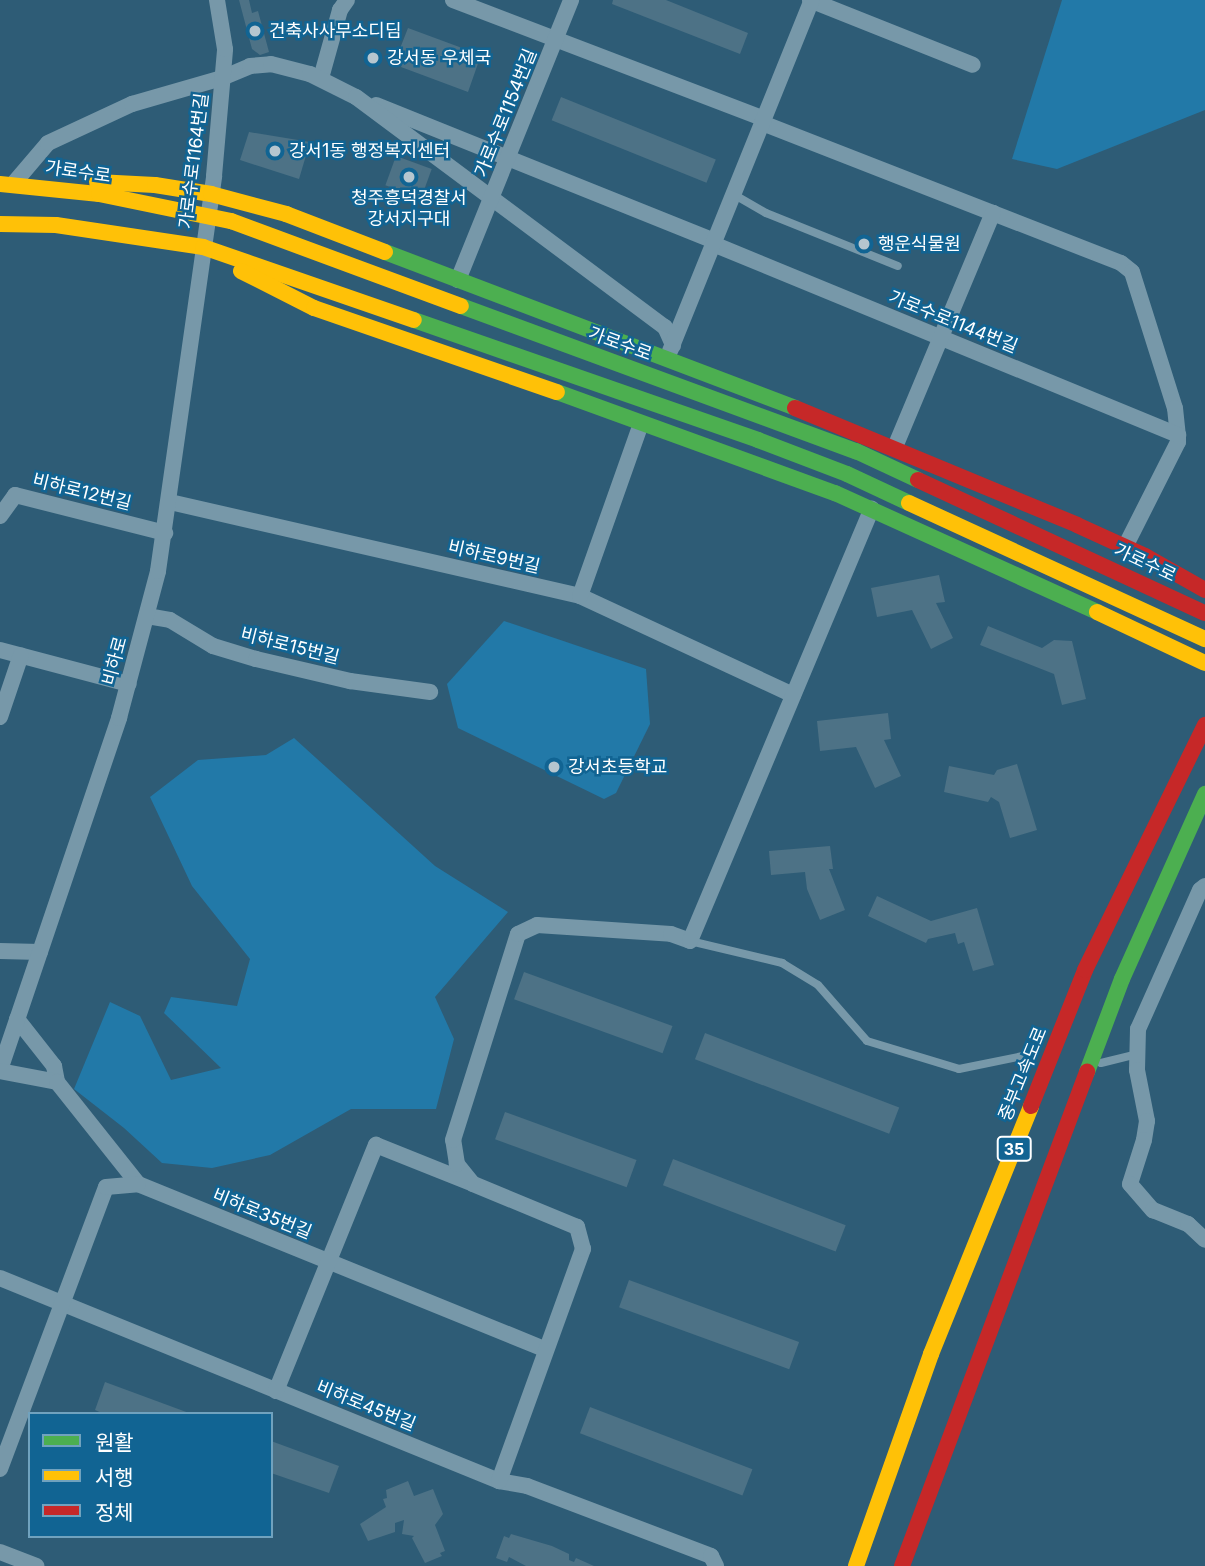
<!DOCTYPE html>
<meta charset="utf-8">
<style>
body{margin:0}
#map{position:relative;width:1205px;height:1566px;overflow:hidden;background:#2e5c76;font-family:Inter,"Noto Sans KR",sans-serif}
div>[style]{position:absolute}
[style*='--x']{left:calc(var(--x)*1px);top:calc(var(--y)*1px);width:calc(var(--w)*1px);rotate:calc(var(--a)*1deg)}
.green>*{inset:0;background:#2279a8}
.building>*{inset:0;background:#4d7286;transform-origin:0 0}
.lane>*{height:8px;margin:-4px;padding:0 4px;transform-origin:4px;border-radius:4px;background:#7798a9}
.street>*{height:16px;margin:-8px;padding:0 8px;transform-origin:8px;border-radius:8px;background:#7798a9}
.fast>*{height:16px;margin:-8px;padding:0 8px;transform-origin:8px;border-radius:8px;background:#4caf50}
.slow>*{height:16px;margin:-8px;padding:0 8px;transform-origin:8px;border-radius:8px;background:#ffc107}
.jam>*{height:16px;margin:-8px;padding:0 8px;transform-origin:8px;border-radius:8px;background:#c62828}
.dots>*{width:19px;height:19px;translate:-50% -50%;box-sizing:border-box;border:4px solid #116493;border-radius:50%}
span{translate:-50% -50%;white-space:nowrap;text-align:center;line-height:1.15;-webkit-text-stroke:5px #116493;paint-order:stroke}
.shield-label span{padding:2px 5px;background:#116493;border:2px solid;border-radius:5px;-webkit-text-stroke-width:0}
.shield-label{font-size:16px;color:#fff;font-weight:700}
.poi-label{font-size:18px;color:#fff}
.left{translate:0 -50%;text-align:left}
.street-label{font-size:18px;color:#fff}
.legend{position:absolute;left:28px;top:1412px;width:245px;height:126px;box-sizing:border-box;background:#116493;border:2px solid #70a2be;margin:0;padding:9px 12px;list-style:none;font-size:21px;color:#fff}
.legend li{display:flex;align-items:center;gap:14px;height:35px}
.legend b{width:35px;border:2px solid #70a2be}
</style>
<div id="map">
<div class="green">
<div style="clip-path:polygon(1062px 0,1205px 0,1205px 110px,1057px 169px,1012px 159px)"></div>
<div style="clip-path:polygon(504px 621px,646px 669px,650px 724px,616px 793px,604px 799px,458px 728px,447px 684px)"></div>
<div style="clip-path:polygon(294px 738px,435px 866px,508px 912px,435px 997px,454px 1039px,436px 1109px,351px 1109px,270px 1155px,212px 1168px,162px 1163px,124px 1128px,74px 1089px,110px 1002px,140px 1016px,171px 1080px,221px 1068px,164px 1013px,171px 997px,237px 1006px,250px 959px,192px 886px,150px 797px,198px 760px,266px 755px)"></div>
</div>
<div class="building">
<div style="clip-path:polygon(239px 0,249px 0,252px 13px,258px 11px,269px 52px,260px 55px,252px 49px)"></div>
<div style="clip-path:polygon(613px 0,666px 0,748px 33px,740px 54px,612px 4px)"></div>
<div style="clip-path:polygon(408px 28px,481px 55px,468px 92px,401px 67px,406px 54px,399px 51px)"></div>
<div style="left:561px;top:97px;width:167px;height:25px;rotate:22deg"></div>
<div style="clip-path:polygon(249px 132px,310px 142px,299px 179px,240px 160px)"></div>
<div style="left:396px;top:156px;width:38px;height:31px;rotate:20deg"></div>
<div style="clip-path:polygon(939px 575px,945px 602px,936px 603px,953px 638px,931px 649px,912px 610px,877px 617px,871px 588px)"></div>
<div style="clip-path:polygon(988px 626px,1042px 648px,1054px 640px,1072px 641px,1086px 699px,1062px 705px,1054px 674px,980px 645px)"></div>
<div style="clip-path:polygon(888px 713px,891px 739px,884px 740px,901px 776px,875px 788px,856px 747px,820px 751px,817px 721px)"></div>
<div style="clip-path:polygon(1017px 764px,1037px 830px,1010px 838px,999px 802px,991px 797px,988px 802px,944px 792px,949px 766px,994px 775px,997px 770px)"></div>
<div style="clip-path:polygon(830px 846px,833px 869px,829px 869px,845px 910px,820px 920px,807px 889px,805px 872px,771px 875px,769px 851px)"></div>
<div style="clip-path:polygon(877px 896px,931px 921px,977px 908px,994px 965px,973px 971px,964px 942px,958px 944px,955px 933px,928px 939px,926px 943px,868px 916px)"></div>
<div style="left:524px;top:972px;width:158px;height:29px;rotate:20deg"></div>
<div style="left:705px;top:1033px;width:208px;height:28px;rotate:21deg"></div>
<div style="left:505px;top:1112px;width:140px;height:29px;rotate:20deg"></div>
<div style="left:673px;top:1159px;width:185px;height:28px;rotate:21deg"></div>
<div style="left:629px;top:1280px;width:181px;height:29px;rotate:20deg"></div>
<div style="clip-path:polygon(105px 1382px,189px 1413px,189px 1414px,104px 1414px,95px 1410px)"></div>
<div style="left:590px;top:1407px;width:174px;height:28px;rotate:21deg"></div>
<div style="clip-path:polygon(271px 1441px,339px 1466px,329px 1493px,271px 1473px)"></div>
<div style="clip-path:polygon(408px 1481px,414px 1496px,433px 1489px,443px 1514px,435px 1525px,445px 1551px,440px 1553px,442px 1556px,425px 1563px,412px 1538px,414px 1536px,402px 1534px,404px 1520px,395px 1523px,395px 1532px,368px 1541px,360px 1524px,386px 1507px,383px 1499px,387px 1498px,386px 1490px)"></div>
<div style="clip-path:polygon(511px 1534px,552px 1546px,569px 1554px,569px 1560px,574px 1562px,576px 1558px,594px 1566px,526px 1566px,509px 1557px,507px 1562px,496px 1558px,504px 1536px,509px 1538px)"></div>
</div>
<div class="lane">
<div style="--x:733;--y:194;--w:38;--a:30"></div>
<div style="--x:766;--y:213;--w:142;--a:21.9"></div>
<div style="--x:690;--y:941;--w:95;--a:13.4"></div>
<div style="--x:782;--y:963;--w:42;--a:31.4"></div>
<div style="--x:818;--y:985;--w:74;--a:48.8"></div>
<div style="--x:867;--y:1041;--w:96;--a:16.9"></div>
<div style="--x:959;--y:1069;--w:65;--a:-11.5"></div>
<div style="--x:1101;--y:1063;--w:36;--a:-14"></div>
</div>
<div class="street">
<div style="--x:453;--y:0;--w:333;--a:20.9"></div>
<div style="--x:810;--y:0;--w:175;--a:21.7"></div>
<div style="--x:321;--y:78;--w:71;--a:-74.4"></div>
<div style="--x:340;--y:10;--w:12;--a:-55"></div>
<div style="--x:376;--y:105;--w:364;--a:21.9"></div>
<div style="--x:762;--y:123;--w:385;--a:21.3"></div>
<div style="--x:1121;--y:263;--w:14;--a:39"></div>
<div style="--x:1132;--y:272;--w:143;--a:72.5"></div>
<div style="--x:1175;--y:408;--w:27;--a:84"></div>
<div style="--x:1178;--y:435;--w:7;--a:90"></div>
<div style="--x:1178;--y:442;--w:118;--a:116.8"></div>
<div style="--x:14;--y:183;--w:52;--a:-49.6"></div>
<div style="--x:48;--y:143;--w:93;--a:-24.9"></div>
<div style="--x:132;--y:104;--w:94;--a:-16.1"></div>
<div style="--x:222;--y:78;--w:30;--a:-23"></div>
<div style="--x:250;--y:66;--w:21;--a:-5"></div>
<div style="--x:271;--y:64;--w:40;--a:14.4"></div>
<div style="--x:310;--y:74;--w:51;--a:26.6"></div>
<div style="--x:356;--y:97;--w:385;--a:36.7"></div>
<div style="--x:665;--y:327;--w:20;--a:66"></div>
<div style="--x:713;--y:244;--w:503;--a:22.33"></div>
<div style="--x:458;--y:280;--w:302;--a:-68"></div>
<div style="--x:670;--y:351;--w:379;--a:-68"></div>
<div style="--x:895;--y:447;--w:254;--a:-67.3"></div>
<div style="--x:170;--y:502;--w:421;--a:12.9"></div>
<div style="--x:580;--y:596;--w:235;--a:24.9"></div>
<div style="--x:0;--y:516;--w:26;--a:-54"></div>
<div style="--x:15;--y:495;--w:155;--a:14.2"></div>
<div style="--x:580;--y:596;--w:182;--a:-70.5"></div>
<div style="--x:147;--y:616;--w:23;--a:10"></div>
<div style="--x:170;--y:620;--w:50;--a:31.2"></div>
<div style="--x:213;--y:646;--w:45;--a:16.8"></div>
<div style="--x:256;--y:659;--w:97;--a:13.2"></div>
<div style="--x:350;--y:681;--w:81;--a:7.8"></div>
<div style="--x:0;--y:650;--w:133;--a:14.8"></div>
<div style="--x:0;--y:717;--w:65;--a:-71.3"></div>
<div style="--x:1205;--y:886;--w:6;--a:141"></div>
<div style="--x:1200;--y:890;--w:152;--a:114"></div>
<div style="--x:1138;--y:1029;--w:41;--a:91.4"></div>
<div style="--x:1137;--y:1070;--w:52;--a:78.9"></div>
<div style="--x:1147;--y:1121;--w:19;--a:99"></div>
<div style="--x:1144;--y:1140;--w:46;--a:107.7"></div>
<div style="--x:1130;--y:1184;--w:35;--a:49"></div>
<div style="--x:1153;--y:1210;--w:38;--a:22"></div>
<div style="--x:1188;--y:1224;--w:23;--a:43"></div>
<div style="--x:0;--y:951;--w:40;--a:1.4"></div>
<div style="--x:17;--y:1019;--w:60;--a:51.8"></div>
<div style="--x:54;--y:1066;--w:16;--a:79"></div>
<div style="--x:0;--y:1070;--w:372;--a:-71.3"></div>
<div style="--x:119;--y:718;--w:152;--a:-75.1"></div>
<div style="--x:158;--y:571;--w:399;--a:-81.9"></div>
<div style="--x:214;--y:176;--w:127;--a:-85"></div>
<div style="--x:225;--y:49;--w:50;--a:-99.3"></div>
<div style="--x:0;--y:1071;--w:58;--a:10.9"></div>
<div style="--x:57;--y:1082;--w:130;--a:51.5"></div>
<div style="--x:138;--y:1184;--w:440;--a:22.1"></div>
<div style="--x:0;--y:1278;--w:539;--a:22.14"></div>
<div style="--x:499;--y:1481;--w:28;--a:10"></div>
<div style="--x:527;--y:1486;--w:197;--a:20.8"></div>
<div style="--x:711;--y:1556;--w:11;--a:63"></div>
<div style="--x:276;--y:1391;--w:266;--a:-67.9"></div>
<div style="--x:376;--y:1145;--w:102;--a:21.8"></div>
<div style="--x:0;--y:1469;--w:301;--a:-69.4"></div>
<div style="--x:106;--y:1187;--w:32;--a:-5"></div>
<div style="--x:499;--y:1481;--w:247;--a:-70.1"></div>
<div style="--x:583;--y:1249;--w:23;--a:-105"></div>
<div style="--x:577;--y:1227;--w:113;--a:-157.5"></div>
<div style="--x:473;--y:1184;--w:26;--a:-129"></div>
<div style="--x:457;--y:1164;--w:24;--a:-99"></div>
<div style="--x:453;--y:1140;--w:216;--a:-72.5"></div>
<div style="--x:518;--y:934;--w:21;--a:-25"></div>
<div style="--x:537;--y:925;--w:134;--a:3.8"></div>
<div style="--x:671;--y:934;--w:20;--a:20"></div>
<div style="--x:690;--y:941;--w:469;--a:-67.2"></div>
<div style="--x:0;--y:1552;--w:39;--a:21"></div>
</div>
<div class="fast">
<div style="--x:385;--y:252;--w:439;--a:20.8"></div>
<div style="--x:461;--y:306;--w:421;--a:20.2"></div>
<div style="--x:856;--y:451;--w:68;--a:25.1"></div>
<div style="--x:414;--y:320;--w:364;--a:19.2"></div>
<div style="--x:758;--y:440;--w:95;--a:20.9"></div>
<div style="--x:847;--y:474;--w:68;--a:25.1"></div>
<div style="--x:557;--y:392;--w:296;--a:20"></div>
<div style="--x:835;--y:493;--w:288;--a:24.4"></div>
<div style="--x:1087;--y:1072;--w:99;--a:-69.4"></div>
<div style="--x:1122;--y:979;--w:203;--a:-65.8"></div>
</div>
<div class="slow">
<div style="--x:97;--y:182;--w:58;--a:3"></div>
<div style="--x:155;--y:185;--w:57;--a:9.1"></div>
<div style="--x:211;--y:194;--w:78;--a:14.9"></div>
<div style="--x:286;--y:214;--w:106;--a:21"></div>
<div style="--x:0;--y:184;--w:100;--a:5.8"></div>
<div style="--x:99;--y:194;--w:135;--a:11.6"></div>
<div style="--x:231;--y:221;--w:245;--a:20.3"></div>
<div style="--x:0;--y:224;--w:56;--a:1"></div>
<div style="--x:56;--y:225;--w:149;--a:8.5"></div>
<div style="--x:203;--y:247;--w:223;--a:19.1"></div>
<div style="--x:241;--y:271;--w:82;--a:26.9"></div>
<div style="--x:314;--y:308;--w:257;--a:19.1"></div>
<div style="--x:909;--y:503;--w:326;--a:24.7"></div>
<div style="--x:1097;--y:612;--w:119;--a:25.3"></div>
<div style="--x:856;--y:1566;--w:225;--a:-70.5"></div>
<div style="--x:931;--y:1354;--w:267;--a:-68"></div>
</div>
<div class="jam">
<div style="--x:795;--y:408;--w:305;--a:22.5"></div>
<div style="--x:1077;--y:525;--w:75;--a:24.5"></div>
<div style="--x:1145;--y:556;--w:69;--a:29.5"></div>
<div style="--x:918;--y:480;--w:316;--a:24.9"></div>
<div style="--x:1031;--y:1106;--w:146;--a:-68.3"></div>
<div style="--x:1085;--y:970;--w:273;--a:-63.9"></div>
<div style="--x:902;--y:1566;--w:528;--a:-69.47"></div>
</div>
<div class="dots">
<div style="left:255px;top:31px;background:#b6c6cf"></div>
<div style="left:373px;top:58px;background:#b6c6cf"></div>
<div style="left:275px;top:151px;background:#b6c6cf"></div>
<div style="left:409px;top:177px;background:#b6c6cf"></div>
<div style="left:864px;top:244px;background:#b6c6cf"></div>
<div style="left:554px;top:767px;background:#b6c6cf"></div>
</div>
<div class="shield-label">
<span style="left:1014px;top:1149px">35</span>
</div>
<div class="poi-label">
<span class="left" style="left:269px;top:31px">건축사사무소디딤</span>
<span class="left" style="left:387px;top:58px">강서동 우체국</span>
<span class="left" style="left:289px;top:151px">강서1동 행정복지센터</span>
<span style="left:409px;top:209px">청주흥덕경찰서<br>강서지구대</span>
<span class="left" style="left:878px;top:244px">행운식물원</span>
<span class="left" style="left:568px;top:767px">강서초등학교</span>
</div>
<div class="street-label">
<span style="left:506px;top:113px;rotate:-68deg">가로수로1154번길</span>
<span style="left:194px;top:161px;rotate:-83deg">가로수로1164번길</span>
<span style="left:78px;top:172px;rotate:8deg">가로수로</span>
<span style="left:953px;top:322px;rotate:22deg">가로수로1144번길</span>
<span style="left:620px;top:344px;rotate:20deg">가로수로</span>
<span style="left:82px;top:492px;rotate:14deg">비하로12번길</span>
<span style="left:494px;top:557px;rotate:13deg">비하로9번길</span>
<span style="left:1145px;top:563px;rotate:25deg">가로수로</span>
<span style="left:290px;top:646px;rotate:14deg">비하로15번길</span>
<span style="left:115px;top:661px;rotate:-75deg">비하로</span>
<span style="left:1023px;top:1074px;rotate:-68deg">중부고속도로</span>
<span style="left:262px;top:1214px;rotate:22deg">비하로35번길</span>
<span style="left:366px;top:1406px;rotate:22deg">비하로45번길</span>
</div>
<ul class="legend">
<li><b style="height:9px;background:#4caf50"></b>원활</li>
<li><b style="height:9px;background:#ffc107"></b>서행</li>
<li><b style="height:9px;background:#c62828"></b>정체</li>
</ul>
</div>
